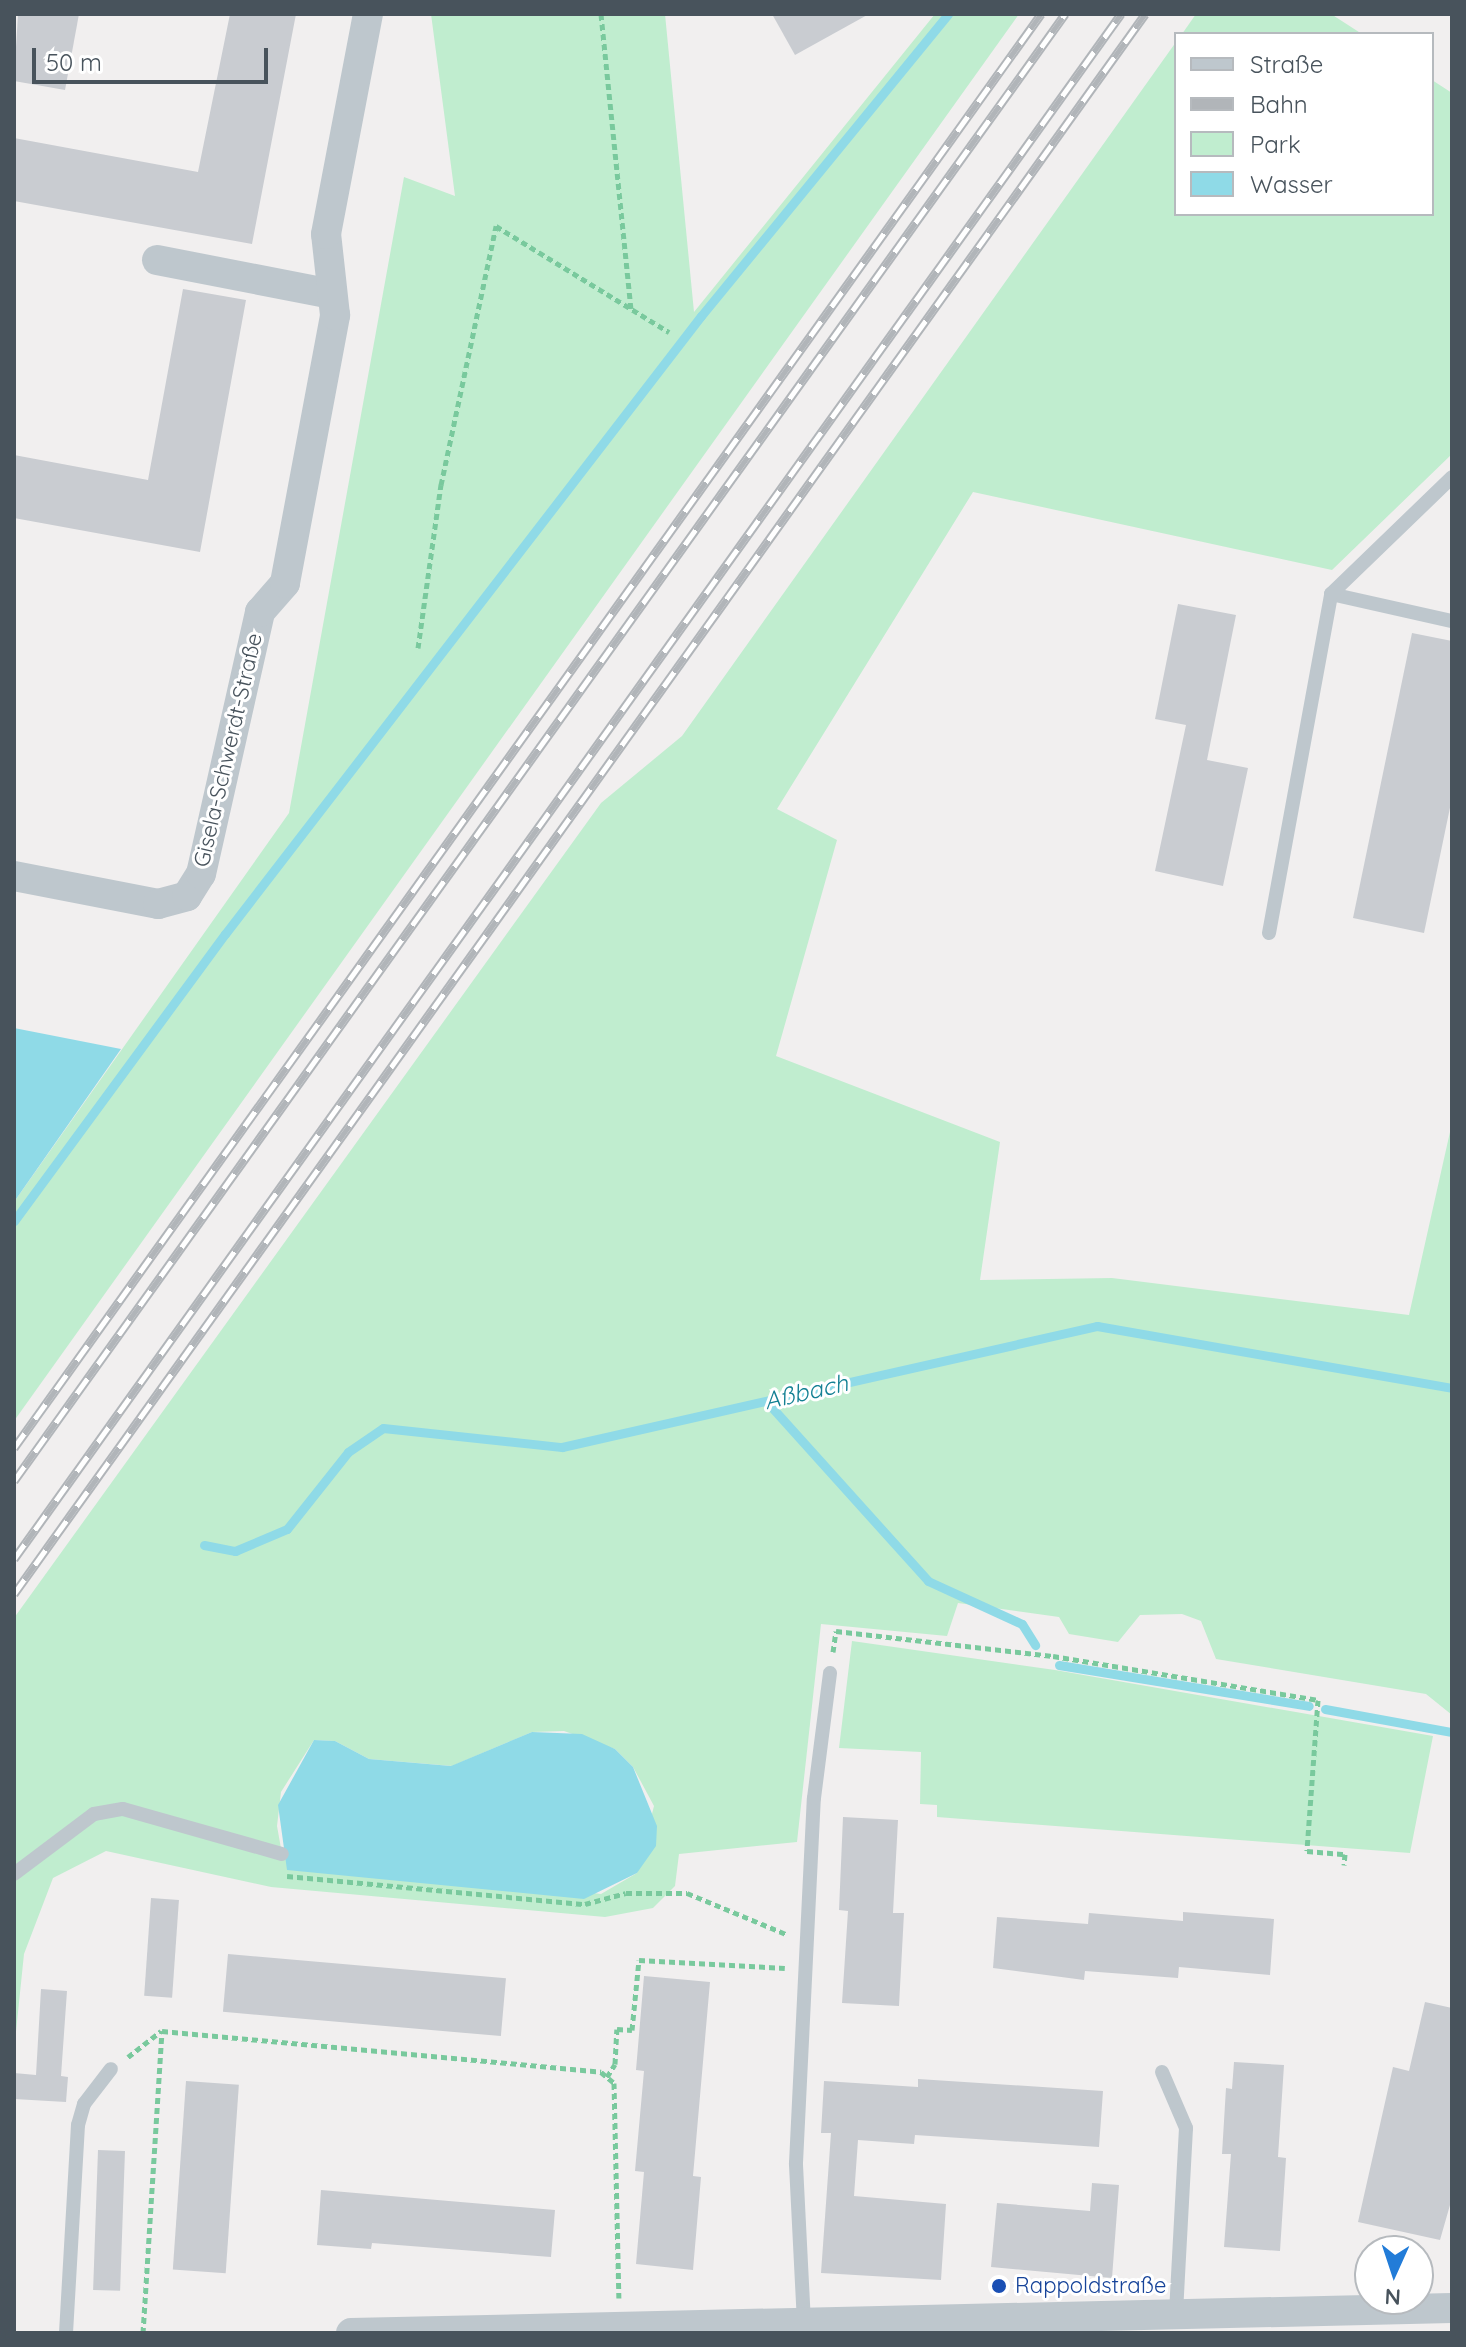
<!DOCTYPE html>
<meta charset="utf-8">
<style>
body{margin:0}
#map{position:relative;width:1466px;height:2347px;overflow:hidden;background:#f1efef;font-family:Quicksand,sans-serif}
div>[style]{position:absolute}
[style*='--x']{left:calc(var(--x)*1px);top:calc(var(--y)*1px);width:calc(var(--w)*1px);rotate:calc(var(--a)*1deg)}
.green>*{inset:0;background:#c0edcf}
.water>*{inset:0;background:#8fdae7}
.stream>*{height:9px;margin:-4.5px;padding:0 4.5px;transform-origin:4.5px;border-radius:4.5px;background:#8fdae7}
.building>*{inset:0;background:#c9ccd1;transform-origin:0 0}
.path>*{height:5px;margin-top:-2.5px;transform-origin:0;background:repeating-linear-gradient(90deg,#79c99d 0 6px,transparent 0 10px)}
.lane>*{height:14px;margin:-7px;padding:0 7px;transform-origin:7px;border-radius:7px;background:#bec7cd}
.street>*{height:30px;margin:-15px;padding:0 15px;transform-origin:15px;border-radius:15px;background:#bec7cd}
.rail>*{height:9px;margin-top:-4.5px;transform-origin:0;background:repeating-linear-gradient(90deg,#fff 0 18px,#b1b5b9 0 36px);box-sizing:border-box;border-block:2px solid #b1b5b9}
.dots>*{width:22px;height:22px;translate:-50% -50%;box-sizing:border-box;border:4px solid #fff;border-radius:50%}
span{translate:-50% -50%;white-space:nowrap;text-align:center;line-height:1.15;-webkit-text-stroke:6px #fff;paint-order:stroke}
.street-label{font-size:22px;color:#48535c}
.transit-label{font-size:22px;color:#164399}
.left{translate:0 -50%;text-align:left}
.water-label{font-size:24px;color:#148194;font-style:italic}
.frame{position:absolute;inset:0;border:16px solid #48535c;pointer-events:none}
.legend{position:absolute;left:1174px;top:32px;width:260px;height:184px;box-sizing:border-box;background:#fff;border:2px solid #b6babe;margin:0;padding:10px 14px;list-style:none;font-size:24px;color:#48535c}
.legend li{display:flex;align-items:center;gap:16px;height:40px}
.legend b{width:40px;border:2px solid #b6babe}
.north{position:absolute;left:1354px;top:2235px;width:80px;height:80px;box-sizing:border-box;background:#fff;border:2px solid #b6babe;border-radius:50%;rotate:183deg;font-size:22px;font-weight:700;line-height:32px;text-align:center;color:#48535c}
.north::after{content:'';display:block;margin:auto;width:28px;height:36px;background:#227cd8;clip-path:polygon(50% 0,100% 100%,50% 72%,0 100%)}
.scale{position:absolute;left:32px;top:48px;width:236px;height:36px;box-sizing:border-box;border:4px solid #48535c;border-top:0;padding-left:10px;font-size:24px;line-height:28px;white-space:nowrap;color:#48535c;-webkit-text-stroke:6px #fff;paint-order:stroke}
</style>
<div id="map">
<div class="green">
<div style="clip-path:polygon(431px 14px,665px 14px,694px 312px,935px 14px,1019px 14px,14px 1421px,14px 1202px,289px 813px,404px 177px,455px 196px)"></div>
<div style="clip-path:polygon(1196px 14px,1331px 14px,1362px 34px,1182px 34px)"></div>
<div style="clip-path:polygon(evenodd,1176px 42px,1176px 214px,1432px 214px,1432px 80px,1452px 93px,1452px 454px,1332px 570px,973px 492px,777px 809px,837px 840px,776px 1056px,1000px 1142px,980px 1280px,1112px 1278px,1409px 1315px,1452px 1123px,1452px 1715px,1426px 1694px,1216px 1659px,1201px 1621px,1182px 1614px,1140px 1615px,1118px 1642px,1069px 1634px,1059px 1617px,958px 1603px,947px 1636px,821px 1624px,797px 1842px,679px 1854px,675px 1886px,653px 1908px,605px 1917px,271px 1887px,106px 1851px,53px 1878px,24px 1954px,14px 2051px,14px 1618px,601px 803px,682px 736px,1176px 42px,564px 1731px,615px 1749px,633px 1767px,654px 1806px,637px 1873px,601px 1894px,282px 1854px,277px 1826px,281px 1792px,314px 1740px,335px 1741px,369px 1759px,452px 1766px,532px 1732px,564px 1731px)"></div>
<div style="clip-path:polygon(852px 1641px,1055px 1670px,1433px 1736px,1410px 1853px,937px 1817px,937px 1805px,920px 1804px,921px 1752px,839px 1748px)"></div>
</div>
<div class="water">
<div style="clip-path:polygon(14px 1028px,121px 1049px,14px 1202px)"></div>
<div style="clip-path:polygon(532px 1732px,582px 1734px,615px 1749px,633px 1767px,657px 1826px,656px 1846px,637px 1873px,584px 1899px,287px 1870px,278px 1805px,314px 1740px,335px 1741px,369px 1759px,451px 1766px)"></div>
</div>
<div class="stream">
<div style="--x:14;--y:1221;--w:356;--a:-53.7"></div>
<div style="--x:225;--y:934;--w:780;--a:-52.4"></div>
<div style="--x:701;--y:316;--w:390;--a:-50.7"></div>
<div style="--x:767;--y:1402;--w:241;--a:48"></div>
<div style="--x:928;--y:1581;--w:103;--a:24.6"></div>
<div style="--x:1022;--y:1624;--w:25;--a:58"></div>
<div style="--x:204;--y:1545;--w:32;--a:11"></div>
<div style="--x:235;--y:1551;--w:56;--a:-22.9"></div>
<div style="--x:287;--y:1529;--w:98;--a:-51.6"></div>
<div style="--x:348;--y:1452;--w:42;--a:-34.4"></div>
<div style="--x:383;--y:1428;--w:180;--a:6.1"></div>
<div style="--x:562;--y:1447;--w:549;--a:-12.74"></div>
<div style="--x:1097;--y:1326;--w:360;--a:9.9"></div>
<div style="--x:1059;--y:1665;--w:253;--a:9.3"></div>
<div style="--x:1325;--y:1709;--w:129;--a:10.3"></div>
</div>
<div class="building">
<div style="clip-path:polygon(18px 14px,79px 14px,65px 90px,14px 81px)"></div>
<div style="clip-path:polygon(230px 14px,296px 14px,252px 244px,14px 201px,14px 138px,198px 172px)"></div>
<div style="clip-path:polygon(772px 14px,869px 14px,795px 55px)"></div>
<div style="clip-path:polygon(183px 289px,246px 300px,200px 552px,14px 518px,14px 455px,148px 480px)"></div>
<div style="clip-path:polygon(1178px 604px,1236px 615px,1207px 760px,1248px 768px,1223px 886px,1155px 871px,1186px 725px,1155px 719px)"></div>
<div style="clip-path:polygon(1412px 633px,1452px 641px,1452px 798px,1424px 933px,1353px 918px)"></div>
<div style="clip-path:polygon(843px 1817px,898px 1820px,893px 1913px,904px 1913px,899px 2006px,842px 2003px,848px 1911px,839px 1910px)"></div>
<div style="left:151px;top:1898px;width:28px;height:98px;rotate:4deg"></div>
<div style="clip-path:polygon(1183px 1912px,1274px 1919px,1270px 1975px,1179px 1967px,1178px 1978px,1085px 1971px,1084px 1980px,993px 1968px,997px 1917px,1088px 1924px,1089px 1913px,1183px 1921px)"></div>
<div style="left:228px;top:1954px;width:279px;height:58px;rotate:5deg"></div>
<div style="clip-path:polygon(644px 1976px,710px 1982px,693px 2176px,701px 2177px,693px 2270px,636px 2264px,644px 2172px,635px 2171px,644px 2071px,636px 2070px)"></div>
<div style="clip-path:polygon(41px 1989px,67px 1991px,61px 2076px,68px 2077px,66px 2102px,14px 2099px,14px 2073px,36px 2075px)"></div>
<div style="clip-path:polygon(1425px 2002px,1452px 2008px,1452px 2198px,1440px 2240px,1358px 2222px,1393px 2067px,1409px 2071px)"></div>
<div style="clip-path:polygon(1234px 2062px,1284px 2065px,1278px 2157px,1286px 2158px,1280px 2251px,1224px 2247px,1231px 2154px,1222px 2154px,1226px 2088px,1232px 2089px)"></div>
<div style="clip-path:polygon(918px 2079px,1103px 2091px,1099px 2147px,915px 2135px,914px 2144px,858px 2140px,854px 2196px,946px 2204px,941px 2280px,821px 2273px,831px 2133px,821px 2133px,824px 2081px,918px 2087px)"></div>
<div style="left:186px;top:2081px;width:53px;height:189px;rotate:4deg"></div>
<div style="left:98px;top:2150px;width:27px;height:140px;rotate:2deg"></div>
<div style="clip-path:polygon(1092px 2183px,1119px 2185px,1112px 2278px,991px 2267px,997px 2203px,1090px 2211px)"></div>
<div style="clip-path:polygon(321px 2190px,555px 2210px,551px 2257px,372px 2243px,371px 2249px,317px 2245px)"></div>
</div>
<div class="path">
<div style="--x:601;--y:14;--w:296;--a:84.2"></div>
<div style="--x:418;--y:648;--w:165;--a:-82"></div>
<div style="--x:441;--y:485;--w:265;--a:-78"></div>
<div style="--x:496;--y:226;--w:203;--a:31.5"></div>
<div style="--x:833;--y:1652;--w:21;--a:-82"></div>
<div style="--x:836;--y:1631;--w:218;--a:6.6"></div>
<div style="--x:1053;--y:1656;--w:269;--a:9.4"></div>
<div style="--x:1318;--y:1700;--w:151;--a:94.2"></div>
<div style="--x:1307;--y:1851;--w:38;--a:5"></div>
<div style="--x:1345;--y:1854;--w:11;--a:95"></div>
<div style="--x:287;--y:1876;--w:299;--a:5.4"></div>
<div style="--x:585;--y:1904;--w:42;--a:-15"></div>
<div style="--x:626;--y:1893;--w:61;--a:0"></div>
<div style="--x:687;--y:1893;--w:107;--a:22.5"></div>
<div style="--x:128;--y:2057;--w:42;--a:-38.2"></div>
<div style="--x:607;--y:2077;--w:15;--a:-58"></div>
<div style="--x:615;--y:2064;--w:35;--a:-87"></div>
<div style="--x:617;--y:2029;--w:15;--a:4"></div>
<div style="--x:632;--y:2030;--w:70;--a:-84.3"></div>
<div style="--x:639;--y:1960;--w:146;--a:3.1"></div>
<div style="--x:143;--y:2333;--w:303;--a:-86.4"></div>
<div style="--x:162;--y:2031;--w:441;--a:5.3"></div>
<div style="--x:601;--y:2072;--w:17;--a:40"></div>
<div style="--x:614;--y:2083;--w:215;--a:88.7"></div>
</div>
<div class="lane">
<div style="--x:1331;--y:594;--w:124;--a:12.6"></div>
<div style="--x:1269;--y:933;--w:345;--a:-79.6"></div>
<div style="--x:1331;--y:594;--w:168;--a:-44"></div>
<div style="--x:14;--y:1874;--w:100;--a:-36.9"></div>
<div style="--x:94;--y:1814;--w:29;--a:-10"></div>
<div style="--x:123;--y:1809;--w:165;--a:15.8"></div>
<div style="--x:1162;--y:2072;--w:61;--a:66.8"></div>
<div style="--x:1186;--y:2128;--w:186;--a:93.1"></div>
<div style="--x:804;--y:2323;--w:160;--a:-92.9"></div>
<div style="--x:796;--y:2163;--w:365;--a:-87.2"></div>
<div style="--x:814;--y:1798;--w:126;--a:-82.7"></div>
<div style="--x:66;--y:2333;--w:208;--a:-86.7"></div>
<div style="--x:78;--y:2125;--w:22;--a:-74"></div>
<div style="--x:84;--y:2104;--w:44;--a:-52.4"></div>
</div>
<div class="street">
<div style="--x:157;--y:260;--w:178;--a:11"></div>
<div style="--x:14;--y:876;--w:147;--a:11"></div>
<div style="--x:158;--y:904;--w:30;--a:-15"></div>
<div style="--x:187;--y:896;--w:26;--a:-58"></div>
<div style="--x:201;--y:874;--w:269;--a:-77.3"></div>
<div style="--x:260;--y:612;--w:38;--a:-49"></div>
<div style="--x:285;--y:583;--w:273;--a:-79.4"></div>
<div style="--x:335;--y:315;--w:81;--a:-96.3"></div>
<div style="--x:326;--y:234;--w:224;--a:-79.2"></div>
<div style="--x:351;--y:2333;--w:1101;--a:-1.3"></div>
</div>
<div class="rail">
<div style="--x:14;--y:1448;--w:1764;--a:-54.39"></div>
<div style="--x:14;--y:1481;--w:1805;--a:-54.38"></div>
<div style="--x:14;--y:1559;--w:1901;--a:-54.38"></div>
<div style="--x:14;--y:1594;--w:1943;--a:-54.4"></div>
</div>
<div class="dots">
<div style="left:999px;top:2286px;background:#1a4fb4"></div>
</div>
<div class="street-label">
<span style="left:228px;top:750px;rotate:-77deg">Gisela-Schwerdt-Straße</span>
</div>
<div class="transit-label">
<span class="left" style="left:1015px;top:2286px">Rappoldstraße</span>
</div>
<div class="water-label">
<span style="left:806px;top:1392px;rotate:-13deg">Aßbach</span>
</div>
<div class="frame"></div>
<ul class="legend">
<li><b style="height:10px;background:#bec7cd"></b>Straße</li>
<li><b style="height:10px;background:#b1b5b9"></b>Bahn</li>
<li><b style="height:22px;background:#c0edcf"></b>Park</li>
<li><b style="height:22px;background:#8fdae7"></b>Wasser</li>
</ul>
<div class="north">N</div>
<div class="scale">50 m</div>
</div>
